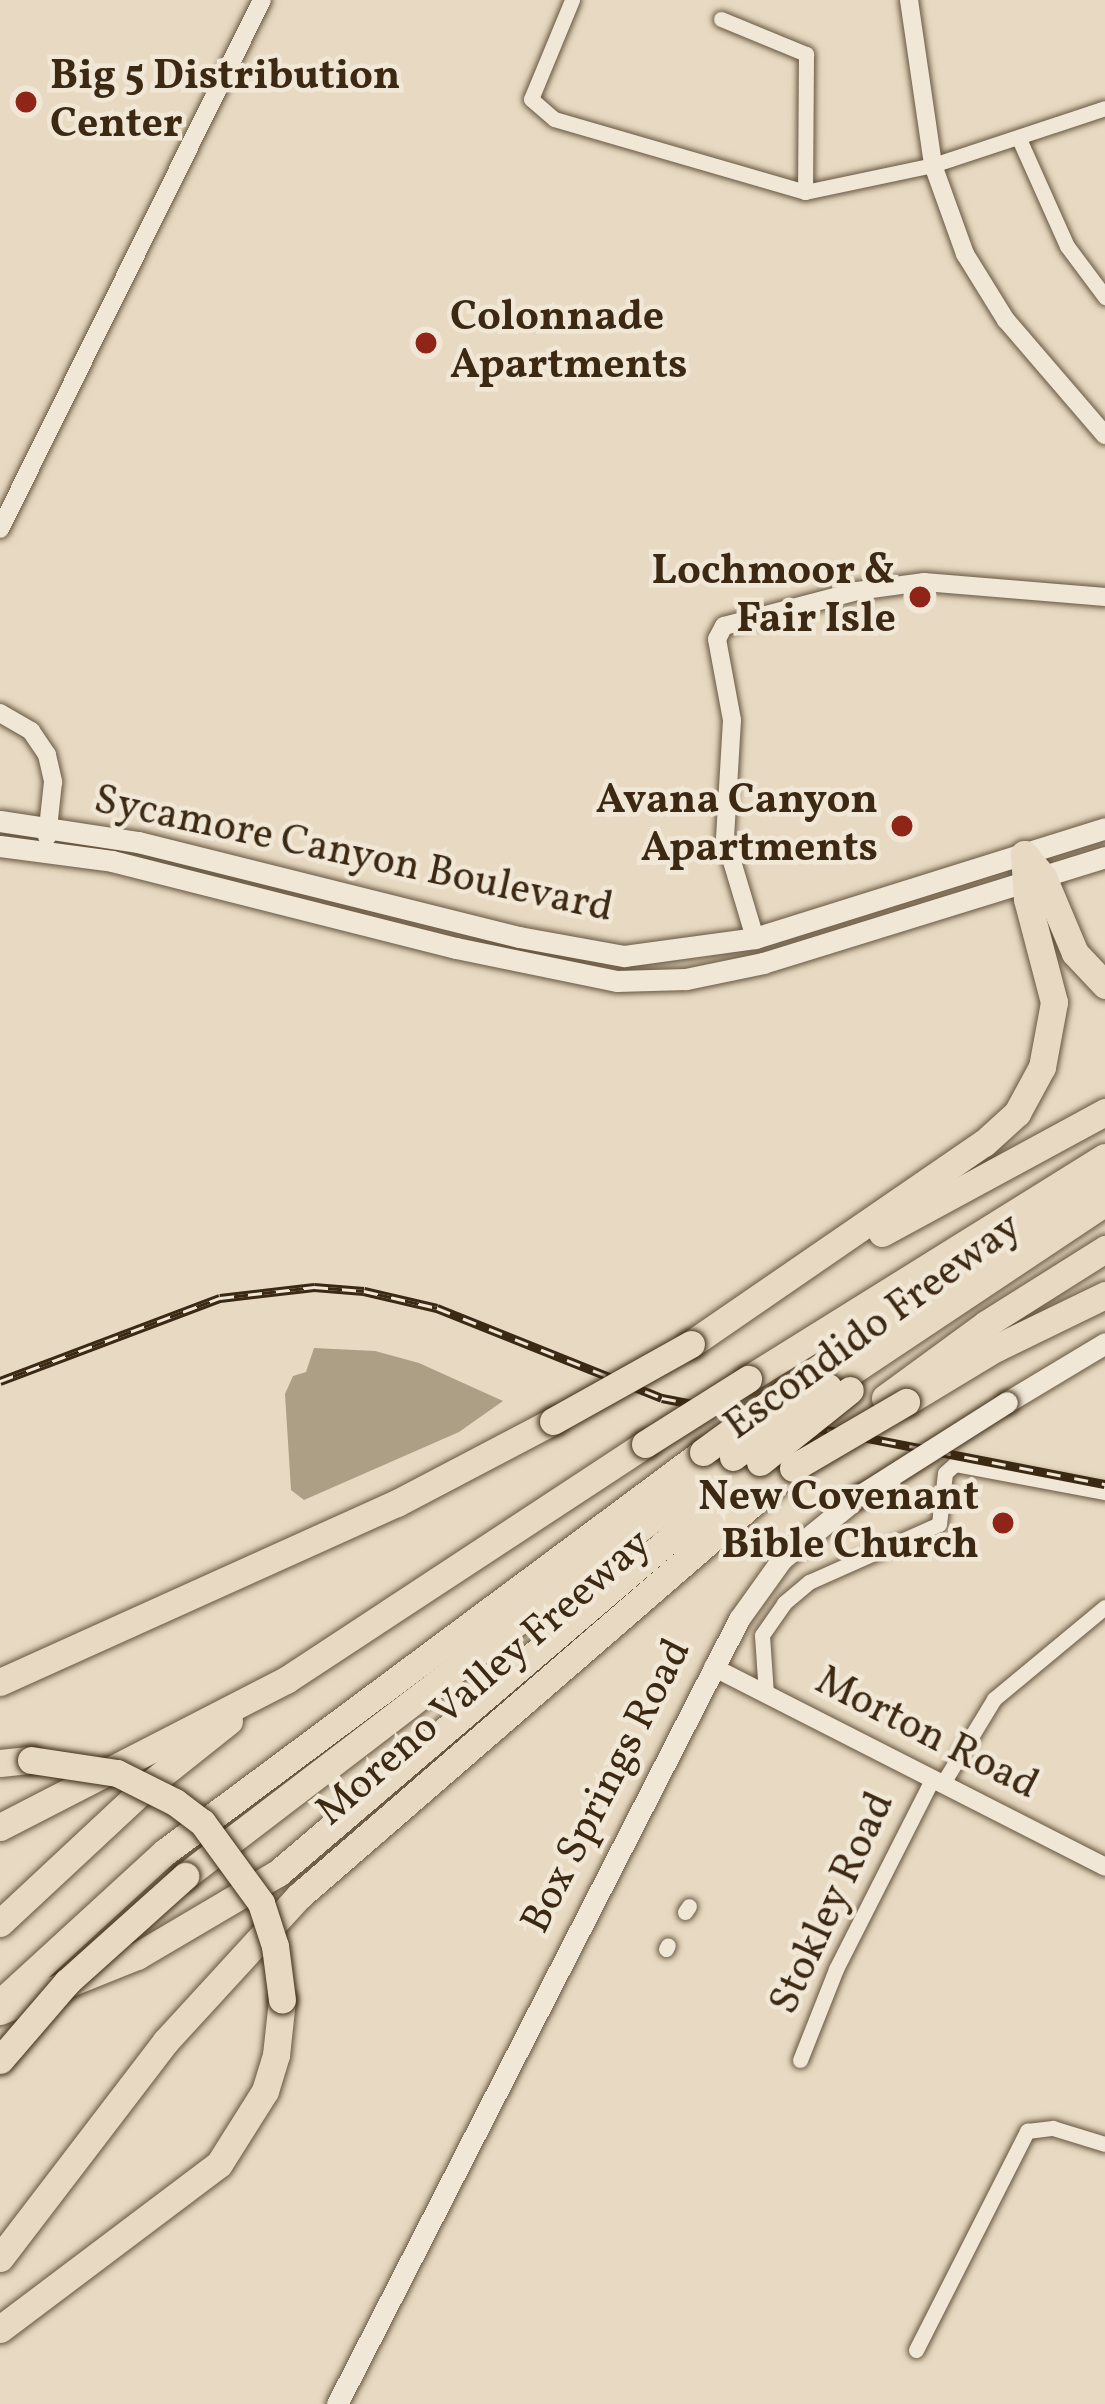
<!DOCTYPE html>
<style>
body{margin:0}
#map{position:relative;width:1105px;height:2404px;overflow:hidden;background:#e8dac2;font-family:Vollkorn,serif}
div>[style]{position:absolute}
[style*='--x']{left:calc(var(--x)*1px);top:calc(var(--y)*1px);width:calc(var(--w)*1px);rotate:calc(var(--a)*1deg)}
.water>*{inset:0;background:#ad9e86}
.roads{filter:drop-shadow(0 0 3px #66553f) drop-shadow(0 0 3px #66553f)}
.minor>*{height:15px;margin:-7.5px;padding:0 7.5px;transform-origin:7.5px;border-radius:7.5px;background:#f0e7d7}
.tertiary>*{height:18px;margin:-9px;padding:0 9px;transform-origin:9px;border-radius:9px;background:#f0e7d7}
.secondary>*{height:21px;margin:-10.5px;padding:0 10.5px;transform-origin:10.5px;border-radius:10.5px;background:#f0e7d7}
.motorway>*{height:27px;margin:-13.5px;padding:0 13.5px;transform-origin:13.5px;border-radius:13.5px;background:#e8dac2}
.rail>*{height:9px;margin-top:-4.5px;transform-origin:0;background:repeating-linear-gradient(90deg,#f0e7d7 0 14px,#3b2913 0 28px);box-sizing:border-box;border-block:3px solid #3b2913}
.bridges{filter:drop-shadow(0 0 3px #3b2913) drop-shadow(0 0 3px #3b2913)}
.secondary-bridge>*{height:21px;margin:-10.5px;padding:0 10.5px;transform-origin:10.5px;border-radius:10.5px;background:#f0e7d7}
.motorway-bridge>*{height:27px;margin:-13.5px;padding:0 13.5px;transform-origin:13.5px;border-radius:13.5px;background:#e8dac2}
.dots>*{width:33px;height:33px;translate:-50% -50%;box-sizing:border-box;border:6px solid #f0e7d7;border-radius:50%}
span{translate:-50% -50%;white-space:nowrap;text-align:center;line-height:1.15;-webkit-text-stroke:9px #f0e7d7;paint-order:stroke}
.poi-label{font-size:42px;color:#3b2913;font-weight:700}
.left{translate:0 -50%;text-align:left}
.right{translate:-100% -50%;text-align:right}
.street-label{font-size:42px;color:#3b2913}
</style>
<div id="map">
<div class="water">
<div style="clip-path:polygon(314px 1348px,375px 1351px,419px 1363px,503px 1401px,459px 1432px,304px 1500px,291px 1490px,285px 1394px,293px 1376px,306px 1372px)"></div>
</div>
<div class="roads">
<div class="minor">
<div style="--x:572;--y:0;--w:107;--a:112.5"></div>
<div style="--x:531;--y:99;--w:30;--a:41"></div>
<div style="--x:554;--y:119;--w:261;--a:16.2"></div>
<div style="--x:805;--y:192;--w:131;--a:-11.9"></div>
<div style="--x:933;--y:165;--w:181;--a:-18.3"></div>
<div style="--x:721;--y:19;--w:92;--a:22.4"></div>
<div style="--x:806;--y:54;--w:138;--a:90.4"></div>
<div style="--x:1020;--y:141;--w:115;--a:65.9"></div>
<div style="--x:1067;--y:246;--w:64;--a:53.3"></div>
<div style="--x:766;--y:1694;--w:59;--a:-93.9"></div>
<div style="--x:762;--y:1635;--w:39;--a:-55"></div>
<div style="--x:784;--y:1603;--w:33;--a:-40"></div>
<div style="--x:809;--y:1582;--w:142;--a:-24"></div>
<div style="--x:939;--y:1524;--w:51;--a:-83.3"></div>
<div style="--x:945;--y:1473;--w:13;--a:-42"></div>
<div style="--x:955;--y:1464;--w:153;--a:10.6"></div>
<div style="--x:943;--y:1783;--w:98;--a:-58.7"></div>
<div style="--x:994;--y:1699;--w:144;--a:-39.7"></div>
<div style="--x:685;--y:1912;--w:7;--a:-56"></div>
<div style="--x:666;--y:1949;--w:4;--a:-63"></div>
<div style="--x:800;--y:2060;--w:98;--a:-68.4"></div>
<div style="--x:836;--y:1969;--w:214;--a:-63.1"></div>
<div style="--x:916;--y:2350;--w:246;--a:-63.1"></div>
<div style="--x:1027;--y:2131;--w:26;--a:-7"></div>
<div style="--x:1053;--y:2128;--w:54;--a:17.1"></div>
</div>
<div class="tertiary">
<div style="--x:909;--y:0;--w:167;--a:81.7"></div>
<div style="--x:933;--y:165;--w:95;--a:70.2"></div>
<div style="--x:965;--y:254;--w:78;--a:58.2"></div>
<div style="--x:1006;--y:320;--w:152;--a:49.3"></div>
<div style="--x:0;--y:529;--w:590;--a:-63.65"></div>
<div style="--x:0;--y:713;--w:36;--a:30"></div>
<div style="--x:31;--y:731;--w:29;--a:56"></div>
<div style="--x:47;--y:755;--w:28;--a:77"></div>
<div style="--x:53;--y:782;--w:55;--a:96.2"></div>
<div style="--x:755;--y:938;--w:104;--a:-106.7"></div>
<div style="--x:725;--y:838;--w:118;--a:-86.6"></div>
<div style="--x:732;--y:720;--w:82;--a:-100.5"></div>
<div style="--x:717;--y:639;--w:15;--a:-62"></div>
<div style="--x:724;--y:626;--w:138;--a:-14.7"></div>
<div style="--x:857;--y:591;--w:68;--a:-7.7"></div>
<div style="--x:924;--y:582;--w:182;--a:4.7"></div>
<div style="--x:713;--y:1667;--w:440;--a:27"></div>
</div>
<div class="secondary">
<div style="--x:0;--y:821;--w:140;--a:8.7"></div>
<div style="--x:138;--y:842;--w:393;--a:14"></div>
<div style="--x:519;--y:937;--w:107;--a:10.3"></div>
<div style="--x:624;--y:956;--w:132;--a:-7.8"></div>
<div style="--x:755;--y:938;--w:367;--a:-17.4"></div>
<div style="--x:0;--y:846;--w:113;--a:7.6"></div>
<div style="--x:112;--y:861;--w:355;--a:14.2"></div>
<div style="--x:456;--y:948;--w:164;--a:11.6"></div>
<div style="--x:617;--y:981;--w:69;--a:-1.7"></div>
<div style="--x:686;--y:979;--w:79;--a:-11.7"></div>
<div style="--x:763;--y:963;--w:358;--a:-17.2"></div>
<div style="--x:1007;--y:1402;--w:114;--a:-31"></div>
<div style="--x:337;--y:2404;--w:882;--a:-62.88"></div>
<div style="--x:739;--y:1619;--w:74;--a:-54.4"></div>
<div style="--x:782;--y:1559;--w:99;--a:-39.3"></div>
</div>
<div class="motorway">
<div style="--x:1024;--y:854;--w:30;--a:50"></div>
<div style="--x:1043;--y:877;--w:82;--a:67.2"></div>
<div style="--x:1075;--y:953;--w:44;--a:46.8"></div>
<div style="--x:882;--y:1233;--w:254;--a:-28.5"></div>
<div style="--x:691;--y:1344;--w:355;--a:-34.5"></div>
<div style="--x:984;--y:1143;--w:45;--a:-42.3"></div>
<div style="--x:1017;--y:1113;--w:52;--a:-61.5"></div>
<div style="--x:1042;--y:1067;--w:66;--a:-79.5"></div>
<div style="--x:1054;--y:1002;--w:106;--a:-104.7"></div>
<div style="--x:1027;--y:899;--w:45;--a:-93.8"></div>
<div style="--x:748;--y:1379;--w:420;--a:-31.9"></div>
<div style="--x:828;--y:1387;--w:333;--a:-33.7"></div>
<div style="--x:788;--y:1390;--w:207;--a:-35.2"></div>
<div style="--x:957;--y:1271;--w:174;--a:-31.9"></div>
<div style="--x:885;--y:1398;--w:125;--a:-36.2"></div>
<div style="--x:986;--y:1324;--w:141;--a:-32.2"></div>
<div style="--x:908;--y:1401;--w:103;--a:-31.1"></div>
<div style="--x:996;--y:1348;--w:121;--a:-25.9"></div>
<div style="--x:0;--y:1682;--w:435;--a:-24.3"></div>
<div style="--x:397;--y:1503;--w:176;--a:-27.7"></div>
<div style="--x:0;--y:1763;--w:31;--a:-6"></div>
<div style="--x:0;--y:1827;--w:322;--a:-27.2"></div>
<div style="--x:286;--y:1680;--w:430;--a:-33.3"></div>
<div style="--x:185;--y:1876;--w:690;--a:-37.4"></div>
<div style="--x:0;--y:1923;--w:200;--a:-43"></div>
<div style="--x:146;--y:1787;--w:106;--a:-38.5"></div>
<div style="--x:0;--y:2003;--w:224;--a:-42.5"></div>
<div style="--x:165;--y:1852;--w:670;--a:-36.63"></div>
<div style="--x:0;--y:2011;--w:148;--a:-21.9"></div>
<div style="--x:137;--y:1956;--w:164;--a:-30.5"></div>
<div style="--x:278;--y:1873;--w:633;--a:-40.45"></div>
<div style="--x:0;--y:2258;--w:273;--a:-52.6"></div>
<div style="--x:166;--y:2041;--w:197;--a:-47.5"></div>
<div style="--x:299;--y:1896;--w:654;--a:-40.91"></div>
<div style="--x:0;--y:2329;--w:274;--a:-37"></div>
<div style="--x:219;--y:2164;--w:86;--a:-57.8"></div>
<div style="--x:265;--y:2091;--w:38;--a:-73"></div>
<div style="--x:276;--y:2055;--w:55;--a:-83.8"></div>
</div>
</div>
<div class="rail">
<div style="--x:0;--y:1381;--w:235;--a:-20.7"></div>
<div style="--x:220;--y:1298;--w:95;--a:-6.7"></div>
<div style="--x:314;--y:1287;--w:50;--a:4.6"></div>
<div style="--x:364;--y:1291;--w:75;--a:13.1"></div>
<div style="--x:437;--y:1308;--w:242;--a:21.8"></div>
<div style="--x:662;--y:1398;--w:451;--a:11"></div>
</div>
<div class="bridges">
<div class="secondary-bridge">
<div style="--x:859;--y:1496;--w:175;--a:-32.4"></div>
</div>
<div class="motorway-bridge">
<div style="--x:553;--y:1421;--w:158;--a:-29.2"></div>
<div style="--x:645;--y:1444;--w:122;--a:-32.3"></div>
<div style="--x:703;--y:1452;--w:105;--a:-36.1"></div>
<div style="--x:733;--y:1457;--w:118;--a:-36.4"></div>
<div style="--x:760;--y:1462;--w:115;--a:-38.7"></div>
<div style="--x:793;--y:1468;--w:131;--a:-30.3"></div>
<div style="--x:31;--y:1760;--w:87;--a:8.6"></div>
<div style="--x:117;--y:1773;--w:65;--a:26.6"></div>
<div style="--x:175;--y:1802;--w:34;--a:37"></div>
<div style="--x:202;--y:1822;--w:100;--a:53.9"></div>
<div style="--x:261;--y:1903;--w:45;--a:72"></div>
<div style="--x:275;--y:1946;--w:54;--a:82.6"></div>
<div style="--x:0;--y:2060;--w:103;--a:-49.3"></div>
<div style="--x:67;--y:1982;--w:159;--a:-41.9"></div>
</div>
</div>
<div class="dots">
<div style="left:26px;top:102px;background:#8f2418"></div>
<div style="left:426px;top:343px;background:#8f2418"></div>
<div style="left:920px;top:597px;background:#8f2418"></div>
<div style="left:902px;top:826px;background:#8f2418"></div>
<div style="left:1003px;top:1523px;background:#8f2418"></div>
</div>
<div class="poi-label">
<span class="left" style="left:50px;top:102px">Big 5 Distribution<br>Center</span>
<span class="left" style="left:450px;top:343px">Colonnade<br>Apartments</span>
<span class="right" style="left:896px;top:597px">Lochmoor &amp;<br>Fair Isle</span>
<span class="right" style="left:878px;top:826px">Avana Canyon<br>Apartments</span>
<span class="right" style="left:979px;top:1523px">New Covenant<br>Bible Church</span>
</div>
<div class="street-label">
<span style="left:353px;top:856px;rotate:12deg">Sycamore Canyon Boulevard</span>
<span style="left:874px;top:1328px;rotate:-36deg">Escondido Freeway</span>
<span style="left:485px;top:1679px;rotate:-41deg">Moreno Valley Freeway</span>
<span style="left:926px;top:1735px;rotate:27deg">Morton Road</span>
<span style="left:608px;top:1787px;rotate:-63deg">Box Springs Road</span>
<span style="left:834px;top:1904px;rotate:-65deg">Stokley Road</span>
</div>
</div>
